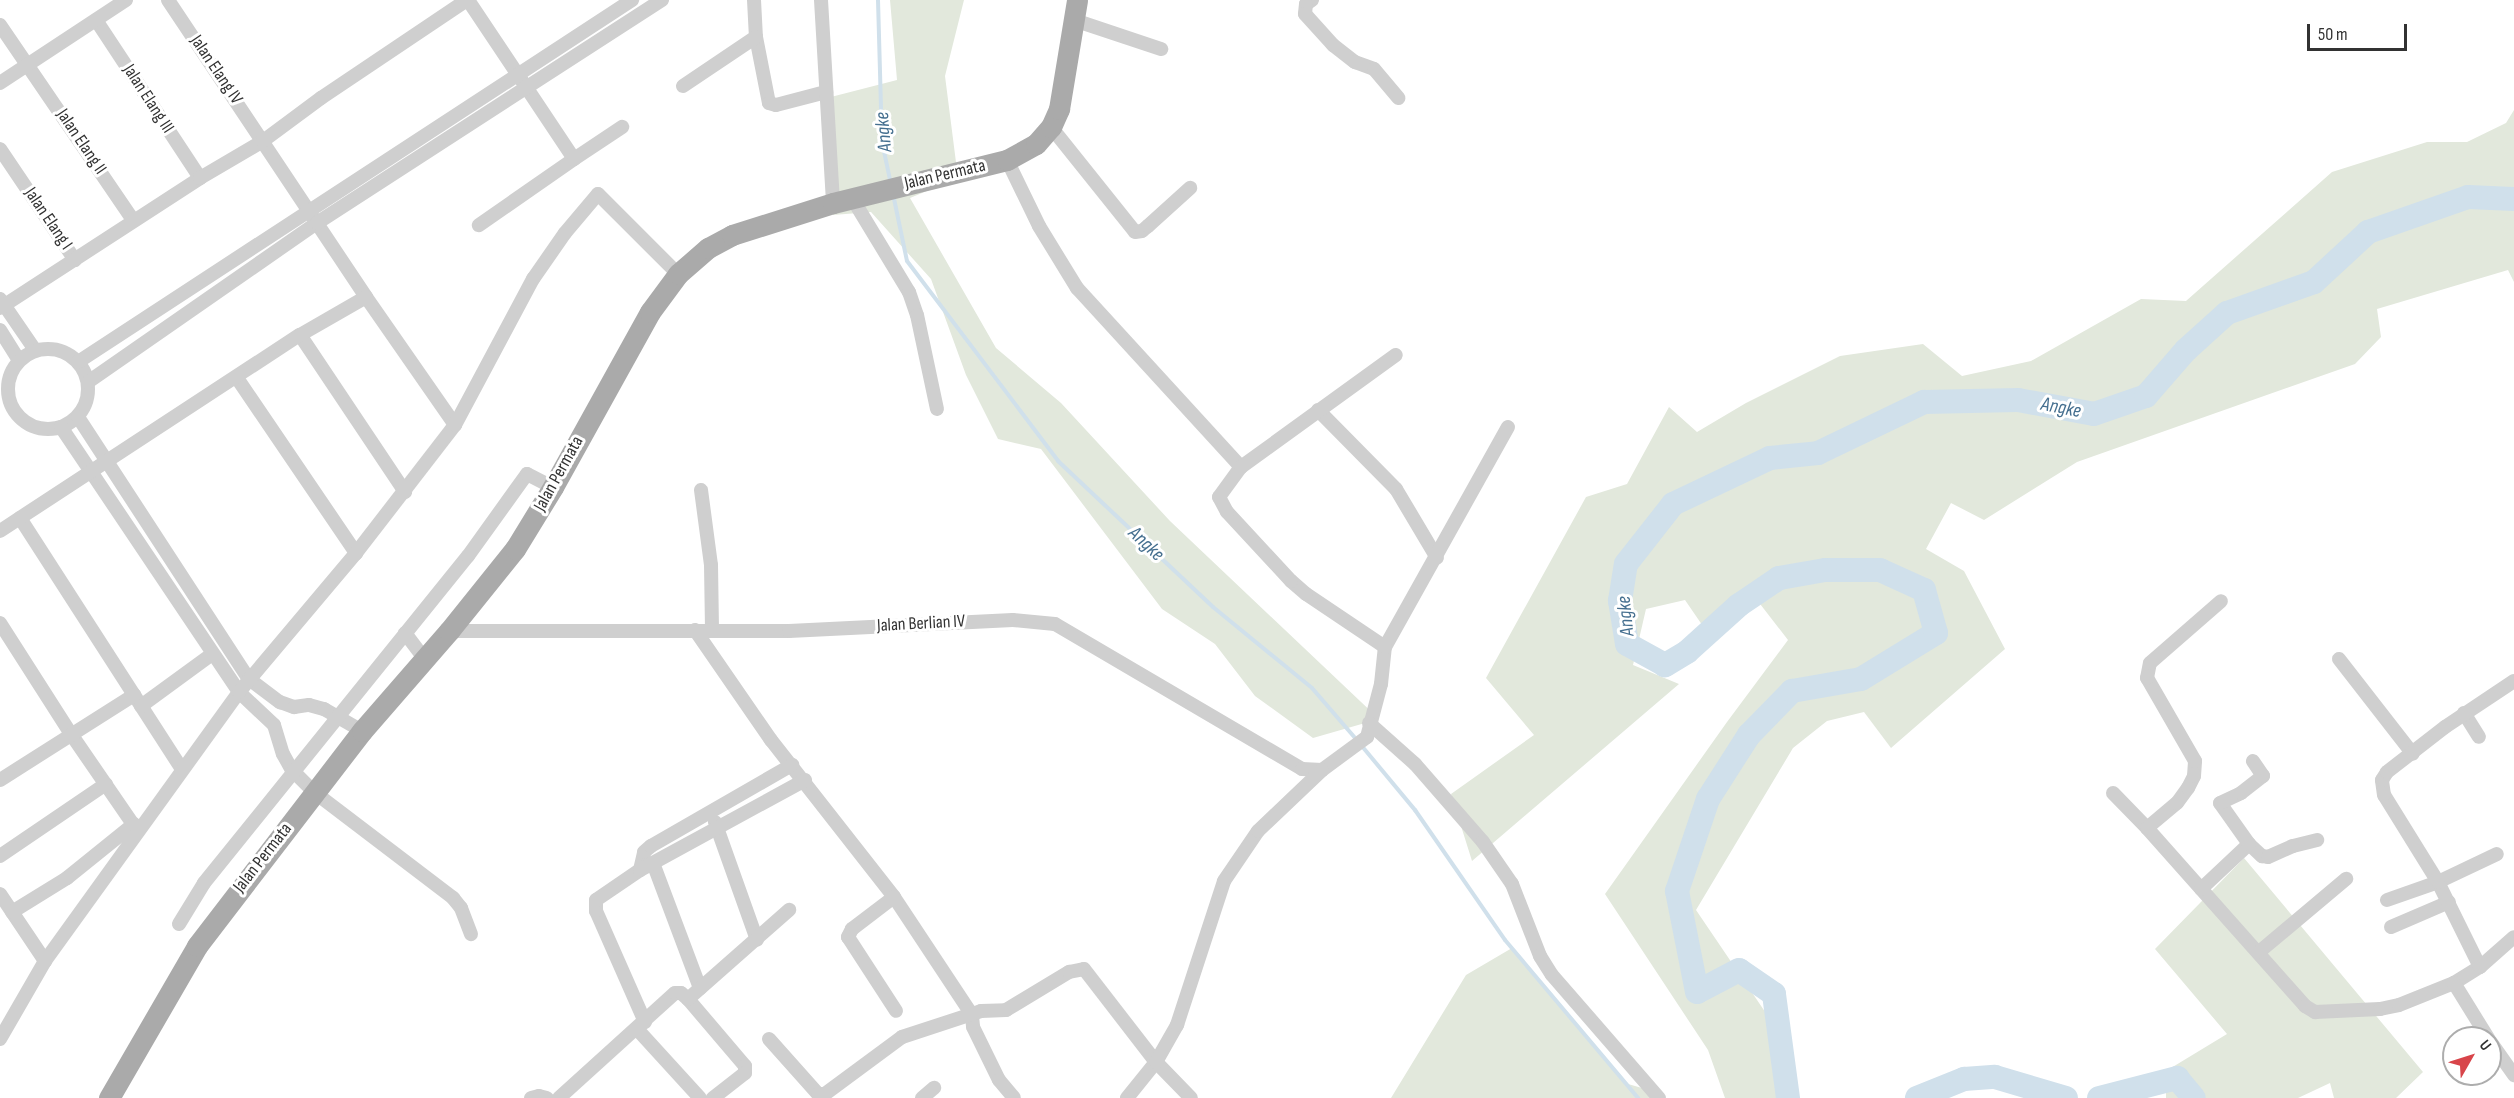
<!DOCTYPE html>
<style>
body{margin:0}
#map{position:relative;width:2514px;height:1098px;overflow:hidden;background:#fff;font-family:"Sofia Sans Condensed",sans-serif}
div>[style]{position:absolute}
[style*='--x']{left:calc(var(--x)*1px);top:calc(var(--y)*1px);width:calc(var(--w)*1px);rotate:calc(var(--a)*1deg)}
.green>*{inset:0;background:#e2e8dc}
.stream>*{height:4px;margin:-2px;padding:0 2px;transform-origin:2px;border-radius:2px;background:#d0e0eb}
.river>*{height:24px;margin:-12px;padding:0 12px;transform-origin:12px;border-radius:12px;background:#d0e0eb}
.minor>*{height:14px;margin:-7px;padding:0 7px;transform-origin:7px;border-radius:7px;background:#cfcfcf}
.minor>.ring{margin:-7px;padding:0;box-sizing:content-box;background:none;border:14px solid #cfcfcf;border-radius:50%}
.primary>*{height:21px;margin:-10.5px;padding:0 10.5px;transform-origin:10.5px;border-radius:10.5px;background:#aaa}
span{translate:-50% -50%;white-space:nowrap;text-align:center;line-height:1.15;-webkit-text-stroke:6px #fff;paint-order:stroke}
.street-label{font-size:18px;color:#323232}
.water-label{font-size:20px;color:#456f8f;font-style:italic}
.north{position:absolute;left:2442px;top:1026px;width:60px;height:60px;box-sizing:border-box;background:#fff;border:2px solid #adadad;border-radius:50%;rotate:51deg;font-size:16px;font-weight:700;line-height:24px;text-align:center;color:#323232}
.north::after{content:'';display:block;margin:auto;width:21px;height:27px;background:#d8454a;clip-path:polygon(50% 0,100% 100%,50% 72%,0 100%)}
.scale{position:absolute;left:2307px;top:24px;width:100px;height:27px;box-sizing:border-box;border:3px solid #323232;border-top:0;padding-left:8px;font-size:18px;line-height:21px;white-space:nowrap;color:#323232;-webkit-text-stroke:4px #fff;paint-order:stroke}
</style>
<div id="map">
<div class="green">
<div style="clip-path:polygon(890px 0,964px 0,945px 76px,958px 178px,910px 198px,996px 348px,1061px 403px,1170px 521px,1379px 719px,1313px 738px,1255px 696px,1215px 644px,1162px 609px,1041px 449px,998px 439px,966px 375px,931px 279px,871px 212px,833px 215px,827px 98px,897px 80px)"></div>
<div style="clip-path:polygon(2514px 110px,2514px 282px,2508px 270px,2377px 309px,2381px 337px,2355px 364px,2077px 462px,1984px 520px,1951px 503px,1926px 549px,1964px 571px,2005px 649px,1891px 748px,1864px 712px,1827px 721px,1793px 748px,1696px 910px,1793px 1053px,1788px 1091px,1799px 1098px,1725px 1098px,1708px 1050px,1605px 894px,1727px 722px,1788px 640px,1757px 600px,1709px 635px,1685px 600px,1646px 609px,1633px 665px,1679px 684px,1472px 861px,1451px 794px,1534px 735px,1486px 678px,1586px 497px,1627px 484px,1669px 407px,1697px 432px,1746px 403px,1840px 356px,1923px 344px,1962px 376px,2031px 361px,2141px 299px,2186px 301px,2332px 172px,2427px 142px,2467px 142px,2506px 123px)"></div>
<div style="clip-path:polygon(2244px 858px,2423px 1072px,2396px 1098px,2334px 1098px,2330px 1083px,2298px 1098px,2166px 1098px,2166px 1071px,2227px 1034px,2155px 949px)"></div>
<div style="clip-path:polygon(1512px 948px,1628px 1084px,1656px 1092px,1662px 1098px,1391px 1098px,1466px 975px)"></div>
</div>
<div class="stream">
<div style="--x:878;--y:0;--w:142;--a:88.4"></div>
<div style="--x:882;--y:142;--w:40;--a:78"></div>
<div style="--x:893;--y:194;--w:68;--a:78.2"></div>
<div style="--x:907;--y:261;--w:251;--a:52.9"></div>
<div style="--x:1058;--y:461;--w:213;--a:43.3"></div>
<div style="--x:1213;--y:607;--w:128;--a:39.3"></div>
<div style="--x:1312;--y:688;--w:67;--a:49.2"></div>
<div style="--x:1361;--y:745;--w:85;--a:50.3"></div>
<div style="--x:1415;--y:810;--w:158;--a:55.3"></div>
<div style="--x:1505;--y:940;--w:207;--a:49.9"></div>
</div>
<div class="river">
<div style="--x:1788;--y:1098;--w:105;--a:-97.7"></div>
<div style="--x:1774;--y:994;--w:42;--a:-145.6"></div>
<div style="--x:1739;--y:970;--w:47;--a:152.4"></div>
<div style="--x:1697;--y:992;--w:103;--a:-101.2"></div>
<div style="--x:1677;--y:891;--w:97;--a:-71.4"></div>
<div style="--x:1708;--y:799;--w:76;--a:-57.4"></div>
<div style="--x:1749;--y:735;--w:62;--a:-45.7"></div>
<div style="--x:1792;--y:691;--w:70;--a:-9.9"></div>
<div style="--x:1861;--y:679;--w:88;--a:-31.5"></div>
<div style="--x:1936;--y:633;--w:45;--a:-105.6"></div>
<div style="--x:1924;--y:590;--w:48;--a:-155.6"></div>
<div style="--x:1880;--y:570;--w:55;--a:180"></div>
<div style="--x:1825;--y:570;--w:47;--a:170.1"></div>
<div style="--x:1779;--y:578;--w:48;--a:146"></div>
<div style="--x:1739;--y:605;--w:70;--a:137.9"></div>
<div style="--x:1687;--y:652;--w:26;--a:149"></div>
<div style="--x:1665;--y:665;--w:43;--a:-151.1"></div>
<div style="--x:1627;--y:644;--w:44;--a:-99.2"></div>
<div style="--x:1620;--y:601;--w:37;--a:-81"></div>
<div style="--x:1626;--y:564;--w:76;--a:-51.9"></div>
<div style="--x:1673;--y:504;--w:107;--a:-25.4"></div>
<div style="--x:1770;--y:458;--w:48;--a:-5.9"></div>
<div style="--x:1818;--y:453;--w:118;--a:-25.7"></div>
<div style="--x:1924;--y:402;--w:94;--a:-1.2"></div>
<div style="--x:2018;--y:400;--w:77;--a:10.4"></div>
<div style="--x:2094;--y:414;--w:55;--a:-19.1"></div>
<div style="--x:2146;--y:396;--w:61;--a:-49"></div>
<div style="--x:2186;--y:350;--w:55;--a:-42.1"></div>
<div style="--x:2227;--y:313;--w:92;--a:-19.6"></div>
<div style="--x:2314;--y:282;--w:74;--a:-42.8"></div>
<div style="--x:2368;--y:232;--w:106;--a:-19.3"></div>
<div style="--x:2468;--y:197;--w:46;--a:2.5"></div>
<div style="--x:1917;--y:1098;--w:51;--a:-22"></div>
<div style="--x:1964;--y:1079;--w:31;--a:-4"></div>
<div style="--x:1995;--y:1077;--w:74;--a:16.5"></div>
<div style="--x:2099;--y:1098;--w:81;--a:-14.4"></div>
<div style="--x:2177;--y:1078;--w:26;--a:50"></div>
</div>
<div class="minor">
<div style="--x:168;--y:0;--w:357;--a:56.3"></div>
<div style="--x:366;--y:297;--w:156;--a:55.2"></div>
<div style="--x:468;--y:0;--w:191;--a:56.3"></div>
<div style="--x:574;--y:159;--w:116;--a:145.2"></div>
<div style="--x:754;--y:0;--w:37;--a:87"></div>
<div style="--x:756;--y:37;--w:67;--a:78.9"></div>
<div style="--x:769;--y:103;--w:7;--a:16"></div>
<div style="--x:776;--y:105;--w:52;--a:-14.6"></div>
<div style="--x:821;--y:0;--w:203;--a:86.6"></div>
<div style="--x:1312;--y:0;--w:7;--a:146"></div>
<div style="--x:1306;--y:4;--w:10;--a:96"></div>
<div style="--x:1305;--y:14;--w:42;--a:47.9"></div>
<div style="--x:1333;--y:45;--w:28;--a:38"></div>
<div style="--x:1355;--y:62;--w:20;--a:20"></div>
<div style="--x:1374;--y:69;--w:38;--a:50"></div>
<div style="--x:96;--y:20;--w:189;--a:56.6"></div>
<div style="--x:1074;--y:20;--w:92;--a:18.4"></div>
<div style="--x:0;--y:25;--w:236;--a:55.7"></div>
<div style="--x:0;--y:83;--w:151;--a:-33.4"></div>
<div style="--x:683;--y:86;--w:88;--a:-33.9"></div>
<div style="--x:1051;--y:127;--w:134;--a:51.3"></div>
<div style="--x:1135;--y:232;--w:7;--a:-8"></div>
<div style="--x:1142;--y:231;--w:8;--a:-40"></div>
<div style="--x:1148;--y:226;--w:57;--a:-42.1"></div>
<div style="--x:0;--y:149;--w:134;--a:56"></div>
<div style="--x:574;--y:159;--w:58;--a:-33.7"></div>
<div style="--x:1007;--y:160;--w:73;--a:64.1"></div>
<div style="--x:1039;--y:226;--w:73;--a:58.5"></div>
<div style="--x:1077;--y:288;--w:243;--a:47.5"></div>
<div style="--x:852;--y:198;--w:110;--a:58.8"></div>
<div style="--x:909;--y:292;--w:24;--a:71"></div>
<div style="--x:917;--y:315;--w:96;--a:78"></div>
<div style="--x:0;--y:299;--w:62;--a:55.5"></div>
<div style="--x:0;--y:308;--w:239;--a:-33"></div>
<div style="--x:200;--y:178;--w:73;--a:-30.4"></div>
<div style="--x:263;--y:141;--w:72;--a:-36.6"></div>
<div style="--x:321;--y:98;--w:176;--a:-33.9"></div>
<div style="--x:0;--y:330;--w:36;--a:58"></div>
<div style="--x:300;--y:335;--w:189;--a:56.2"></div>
<div class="ring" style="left:8px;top:349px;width:66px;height:66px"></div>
<div style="--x:78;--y:362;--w:662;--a:-33.16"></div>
<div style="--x:237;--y:378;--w:212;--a:55.8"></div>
<div style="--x:88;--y:382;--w:279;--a:-34.8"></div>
<div style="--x:317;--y:223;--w:411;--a:-32.9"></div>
<div style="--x:1318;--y:410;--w:111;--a:45.4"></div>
<div style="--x:1396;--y:489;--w:80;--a:59.3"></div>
<div style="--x:78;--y:417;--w:313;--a:56.9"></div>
<div style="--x:249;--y:679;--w:39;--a:37"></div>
<div style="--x:280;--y:702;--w:15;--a:20"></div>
<div style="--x:294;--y:707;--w:15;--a:-8"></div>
<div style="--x:309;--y:705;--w:16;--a:15"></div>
<div style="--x:324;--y:709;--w:44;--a:30.1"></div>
<div style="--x:61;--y:427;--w:319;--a:56.1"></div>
<div style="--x:239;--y:692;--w:48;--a:43.3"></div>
<div style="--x:274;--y:725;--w:30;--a:73"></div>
<div style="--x:283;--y:754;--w:18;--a:61"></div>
<div style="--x:292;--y:770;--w:31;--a:45"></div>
<div style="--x:314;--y:792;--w:175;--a:37.3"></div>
<div style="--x:453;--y:898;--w:13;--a:51"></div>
<div style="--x:461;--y:908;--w:28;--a:69"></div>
<div style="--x:701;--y:490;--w:76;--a:82.4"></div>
<div style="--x:711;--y:565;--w:65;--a:89.1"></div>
<div style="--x:20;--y:518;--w:299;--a:57.2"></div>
<div style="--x:0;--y:531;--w:358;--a:-33.2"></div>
<div style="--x:300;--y:335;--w:76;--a:-29.9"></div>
<div style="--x:0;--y:623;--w:132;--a:57.4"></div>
<div style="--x:71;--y:734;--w:116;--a:55.5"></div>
<div style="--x:695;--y:630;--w:134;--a:55.4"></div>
<div style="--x:771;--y:740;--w:199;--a:51.9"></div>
<div style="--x:894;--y:897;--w:141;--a:56.5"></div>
<div style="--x:972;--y:1015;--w:12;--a:85"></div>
<div style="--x:973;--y:1027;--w:59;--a:63.9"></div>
<div style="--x:999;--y:1080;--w:23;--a:50"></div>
<div style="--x:449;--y:631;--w:340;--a:0"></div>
<div style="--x:789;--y:631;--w:224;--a:-2.8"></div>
<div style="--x:1013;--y:620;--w:42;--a:5.4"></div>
<div style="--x:1055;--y:624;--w:286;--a:30.4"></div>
<div style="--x:1302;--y:769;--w:20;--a:3"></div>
<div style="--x:1322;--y:770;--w:56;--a:-36.3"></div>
<div style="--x:1367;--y:737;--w:55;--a:-75.2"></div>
<div style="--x:1381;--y:684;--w:37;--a:-84"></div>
<div style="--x:1385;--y:647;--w:252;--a:-60.8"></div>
<div style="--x:405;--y:633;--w:34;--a:53"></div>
<div style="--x:1385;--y:647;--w:95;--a:-146.1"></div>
<div style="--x:1306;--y:594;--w:20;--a:-139"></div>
<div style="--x:1291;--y:581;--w:94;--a:-132.8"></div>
<div style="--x:1227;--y:512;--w:17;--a:-118"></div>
<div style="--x:1219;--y:497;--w:37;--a:-54"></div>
<div style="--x:1241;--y:467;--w:191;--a:-35.9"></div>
<div style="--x:2339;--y:659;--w:120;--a:52.1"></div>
<div style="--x:141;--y:706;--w:88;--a:-36.2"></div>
<div style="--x:2464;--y:713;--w:28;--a:58"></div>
<div style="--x:1369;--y:723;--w:62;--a:41.7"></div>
<div style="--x:1415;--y:764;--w:103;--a:48.9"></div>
<div style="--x:1483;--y:842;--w:51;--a:55.4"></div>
<div style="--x:1512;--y:884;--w:77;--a:68.7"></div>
<div style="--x:1540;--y:956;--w:22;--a:58"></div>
<div style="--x:1552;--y:975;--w:163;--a:49"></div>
<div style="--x:0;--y:780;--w:159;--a:-32.4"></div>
<div style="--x:2113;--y:793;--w:49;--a:45.8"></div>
<div style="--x:2147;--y:828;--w:238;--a:48.4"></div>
<div style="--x:2305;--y:1006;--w:12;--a:31"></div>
<div style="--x:2315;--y:1012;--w:65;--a:-2.6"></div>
<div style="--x:2380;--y:1009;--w:19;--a:-12"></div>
<div style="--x:2399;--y:1005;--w:59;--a:-21.8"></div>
<div style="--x:2454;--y:983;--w:31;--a:-32"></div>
<div style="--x:2480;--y:967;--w:45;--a:-41.4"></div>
<div style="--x:715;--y:822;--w:125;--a:70.4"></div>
<div style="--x:2147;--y:828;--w:39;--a:-40"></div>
<div style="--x:2177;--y:803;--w:19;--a:-54"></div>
<div style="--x:2188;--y:788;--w:13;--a:-63"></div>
<div style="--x:2194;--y:776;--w:15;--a:-86"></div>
<div style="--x:2195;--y:761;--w:96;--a:-120"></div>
<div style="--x:2147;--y:678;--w:15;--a:-79"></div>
<div style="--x:2150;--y:663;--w:94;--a:-41.1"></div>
<div style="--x:2249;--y:844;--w:18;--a:43"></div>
<div style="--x:2262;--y:856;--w:6;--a:9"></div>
<div style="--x:2268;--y:857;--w:27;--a:-24"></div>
<div style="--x:2293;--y:846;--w:25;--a:-14"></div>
<div style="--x:0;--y:856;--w:128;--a:-34.2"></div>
<div style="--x:653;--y:863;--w:134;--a:69.4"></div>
<div style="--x:640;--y:870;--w:18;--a:-77"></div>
<div style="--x:644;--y:852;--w:9;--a:-41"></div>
<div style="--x:651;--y:846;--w:163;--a:-29.9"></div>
<div style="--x:2201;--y:889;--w:66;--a:-43.2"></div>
<div style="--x:2249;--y:844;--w:50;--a:-125.3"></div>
<div style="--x:2220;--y:803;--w:23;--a:-25"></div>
<div style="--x:2241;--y:793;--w:28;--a:-38"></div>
<div style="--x:2263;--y:776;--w:18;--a:-124"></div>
<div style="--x:0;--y:894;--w:81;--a:56.1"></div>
<div style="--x:894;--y:897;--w:53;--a:142.7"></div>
<div style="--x:852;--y:929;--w:9;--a:117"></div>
<div style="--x:848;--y:937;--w:88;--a:57"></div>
<div style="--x:2387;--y:900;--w:54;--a:-19.4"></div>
<div style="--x:2438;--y:882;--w:65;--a:-25.4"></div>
<div style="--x:12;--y:912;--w:65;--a:-31.7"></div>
<div style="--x:67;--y:878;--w:86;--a:-38.9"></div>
<div style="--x:179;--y:924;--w:48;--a:-58.6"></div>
<div style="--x:204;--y:883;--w:420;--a:-51.1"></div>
<div style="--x:468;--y:556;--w:101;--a:-54.3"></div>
<div style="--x:527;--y:474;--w:29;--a:27"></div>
<div style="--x:2391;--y:927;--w:63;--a:-23.3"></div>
<div style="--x:2259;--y:952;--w:114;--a:-40"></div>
<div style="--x:2480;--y:967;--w:95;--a:-116.3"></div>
<div style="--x:2438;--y:882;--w:102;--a:-121.8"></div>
<div style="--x:2384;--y:795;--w:15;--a:-98"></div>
<div style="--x:2382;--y:780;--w:9;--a:-58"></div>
<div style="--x:2387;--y:772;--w:73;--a:-37.8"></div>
<div style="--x:2445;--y:727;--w:83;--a:-33.7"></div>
<div style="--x:2454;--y:983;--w:65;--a:58.3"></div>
<div style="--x:688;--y:999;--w:88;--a:49.6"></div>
<div style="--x:745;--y:1066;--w:7;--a:90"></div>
<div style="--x:745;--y:1073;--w:41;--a:142"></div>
<div style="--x:645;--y:1022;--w:121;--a:-113.8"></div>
<div style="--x:596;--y:911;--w:11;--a:-90"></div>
<div style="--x:596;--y:900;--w:53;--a:-34.3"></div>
<div style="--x:640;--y:870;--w:188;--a:-28.6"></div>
<div style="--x:637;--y:1029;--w:93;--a:47.6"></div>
<div style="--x:0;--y:1039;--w:90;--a:-60"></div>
<div style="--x:45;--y:961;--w:332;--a:-54.2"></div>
<div style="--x:239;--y:692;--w:182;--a:-49.9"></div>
<div style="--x:356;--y:553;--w:162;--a:-52.3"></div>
<div style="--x:455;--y:425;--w:166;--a:-61.9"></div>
<div style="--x:533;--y:279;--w:56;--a:-55.2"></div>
<div style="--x:565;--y:233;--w:51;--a:-49.8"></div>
<div style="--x:598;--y:194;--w:113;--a:45"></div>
<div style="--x:769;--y:1039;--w:74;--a:48.3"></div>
<div style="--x:818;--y:1094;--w:7;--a:0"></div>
<div style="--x:825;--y:1094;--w:96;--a:-36.5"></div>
<div style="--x:902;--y:1037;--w:83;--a:-18.2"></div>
<div style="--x:981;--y:1011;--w:25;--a:-2"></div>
<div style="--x:1006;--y:1010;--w:74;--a:-31.1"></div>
<div style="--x:1069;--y:972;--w:15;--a:-11"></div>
<div style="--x:1084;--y:969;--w:118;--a:52.3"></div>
<div style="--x:1156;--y:1062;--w:50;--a:45.8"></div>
<div style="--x:2490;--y:1041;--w:42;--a:54.8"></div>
<div style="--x:531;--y:1098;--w:8;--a:-14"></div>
<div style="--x:539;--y:1096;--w:8;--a:14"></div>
<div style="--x:559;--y:1098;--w:156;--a:-42.2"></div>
<div style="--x:675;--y:993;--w:6;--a:0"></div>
<div style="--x:681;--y:993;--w:9;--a:41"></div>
<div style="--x:688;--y:999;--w:135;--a:-41.4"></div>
<div style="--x:922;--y:1098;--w:16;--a:-40"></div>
<div style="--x:1127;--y:1098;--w:46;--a:-51.1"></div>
<div style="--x:1156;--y:1062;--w:43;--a:-60.4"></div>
<div style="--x:1177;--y:1025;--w:151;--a:-71.9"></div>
<div style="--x:1224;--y:881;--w:60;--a:-55.8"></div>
<div style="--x:1258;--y:831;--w:88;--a:-43.6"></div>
</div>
<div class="primary">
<div style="--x:109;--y:1098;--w:176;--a:-59.9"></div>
<div style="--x:197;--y:946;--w:271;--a:-52.5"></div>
<div style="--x:362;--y:731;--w:133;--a:-49"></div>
<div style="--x:449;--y:631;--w:105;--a:-51.2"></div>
<div style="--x:515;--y:549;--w:73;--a:-58.5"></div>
<div style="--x:553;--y:487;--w:200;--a:-61"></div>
<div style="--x:650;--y:312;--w:47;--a:-53.6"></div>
<div style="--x:678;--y:274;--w:40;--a:-41"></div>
<div style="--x:708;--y:248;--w:27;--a:-28"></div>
<div style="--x:732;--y:235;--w:106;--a:-17.6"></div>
<div style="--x:833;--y:203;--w:179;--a:-13.9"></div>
<div style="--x:1007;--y:160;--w:33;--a:-29"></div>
<div style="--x:1036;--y:144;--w:23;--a:-49"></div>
<div style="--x:1051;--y:127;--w:20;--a:-66"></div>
<div style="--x:1059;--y:109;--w:110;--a:-80.6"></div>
</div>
<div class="street-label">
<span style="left:216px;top:70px;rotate:56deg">Jalan Elang IV</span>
<span style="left:148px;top:99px;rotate:57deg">Jalan Elang III</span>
<span style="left:81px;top:142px;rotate:56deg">Jalan Elang II</span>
<span style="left:945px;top:175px;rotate:-13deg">Jalan Permata</span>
<span style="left:48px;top:219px;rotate:56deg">Jalan Elang I</span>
<span style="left:559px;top:474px;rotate:-61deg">Jalan Permata</span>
<span style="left:921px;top:624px;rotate:-3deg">Jalan Berlian IV</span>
<span style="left:263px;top:858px;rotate:-52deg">Jalan Permata</span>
</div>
<div class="water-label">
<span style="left:884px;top:132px;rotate:-95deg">Angke</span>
<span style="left:2061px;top:408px;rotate:11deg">Angke</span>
<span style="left:1146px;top:544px;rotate:43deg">Angke</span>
<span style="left:1626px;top:616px;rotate:-96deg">Angke</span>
</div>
<div class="north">U</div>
<div class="scale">50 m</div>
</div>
